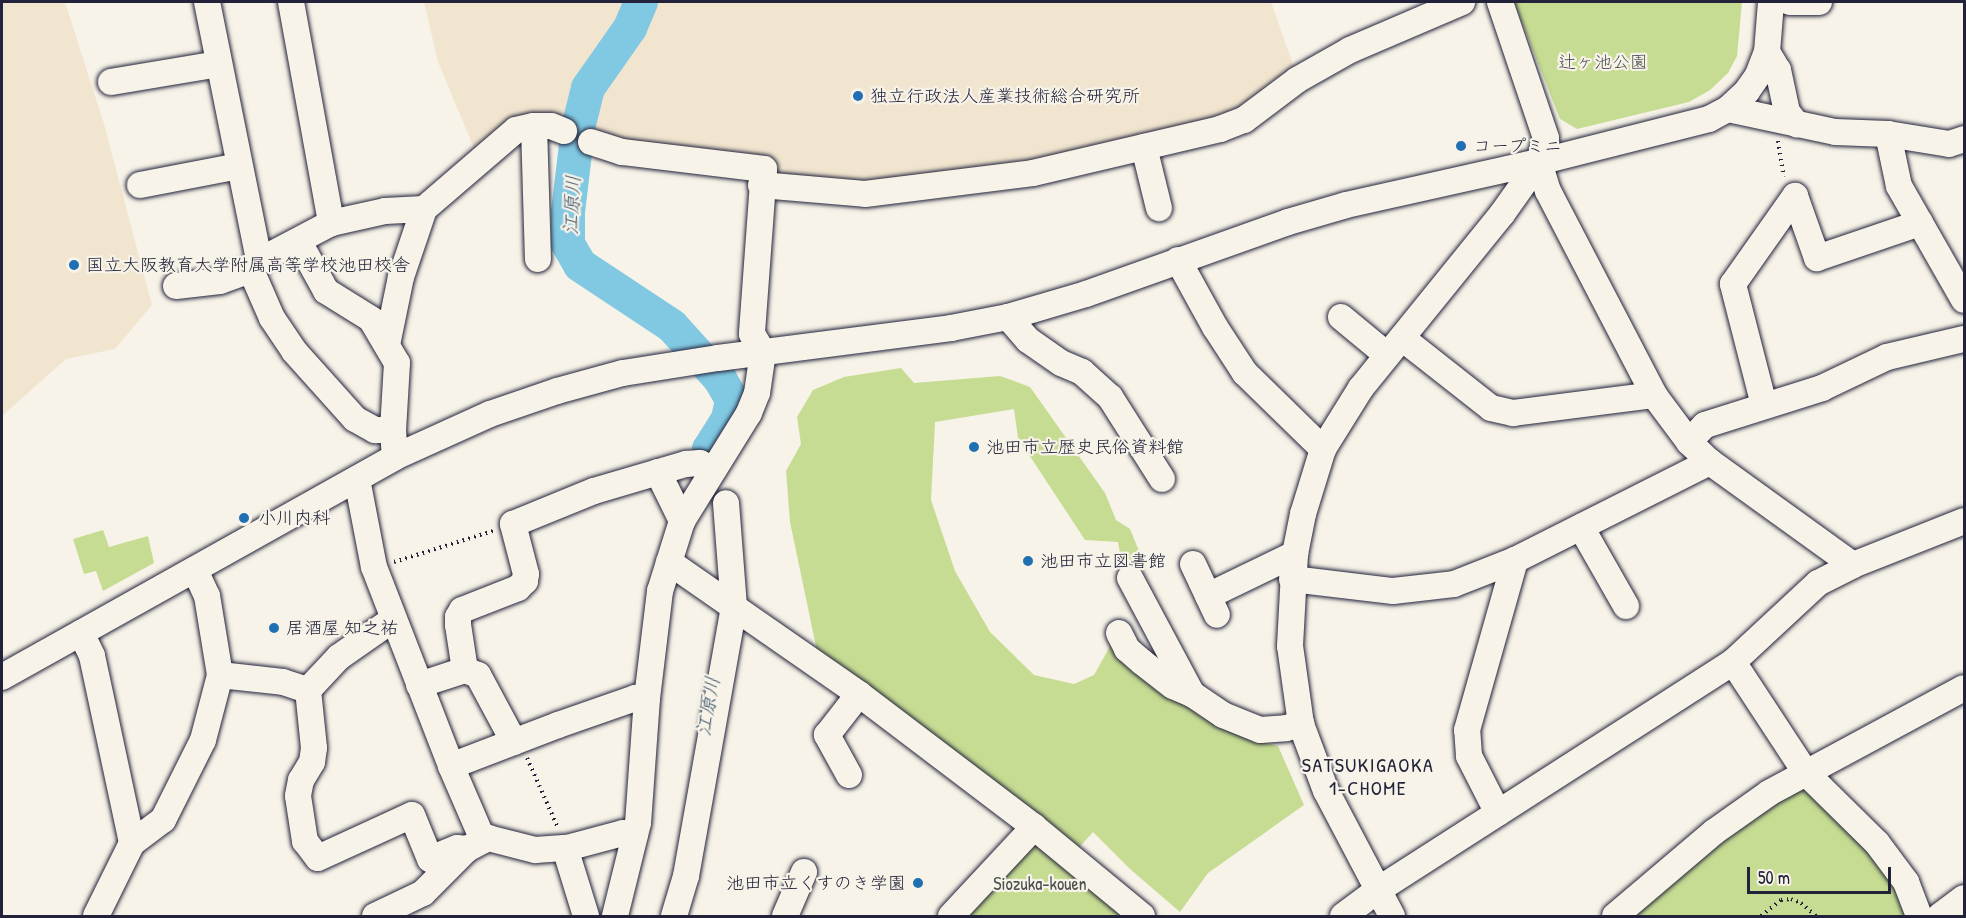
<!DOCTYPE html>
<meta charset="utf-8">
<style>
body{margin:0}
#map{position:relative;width:1966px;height:918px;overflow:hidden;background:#f7f3e8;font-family:"Patrick Hand","Klee One",sans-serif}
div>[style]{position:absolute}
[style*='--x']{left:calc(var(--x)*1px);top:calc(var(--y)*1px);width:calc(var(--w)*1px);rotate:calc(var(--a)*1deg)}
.built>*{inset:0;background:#f1e5cf}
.green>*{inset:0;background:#c6dc92}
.river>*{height:34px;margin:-17px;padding:0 17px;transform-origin:17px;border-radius:17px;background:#81c9e2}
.path>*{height:4px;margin-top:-2px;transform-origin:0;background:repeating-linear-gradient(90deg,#22223b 0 1.5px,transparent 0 6px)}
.roads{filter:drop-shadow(0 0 2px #22223b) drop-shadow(0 0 2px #22223b)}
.minor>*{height:26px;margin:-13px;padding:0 13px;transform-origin:13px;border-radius:13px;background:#f7f3e8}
.dots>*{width:16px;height:16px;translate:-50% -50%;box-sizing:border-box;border:3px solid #f7f3e8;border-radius:50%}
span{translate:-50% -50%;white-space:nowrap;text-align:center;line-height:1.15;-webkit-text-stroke:4.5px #f7f3e8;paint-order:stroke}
.park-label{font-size:18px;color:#4b5051}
.poi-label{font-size:18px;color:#22223b}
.left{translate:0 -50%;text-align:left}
.right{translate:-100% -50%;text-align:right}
.water-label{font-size:20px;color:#3e546d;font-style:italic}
.neighbourhood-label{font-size:20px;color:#22223b;letter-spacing:1.5px}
.frame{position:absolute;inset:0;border:3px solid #22223b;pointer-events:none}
.scale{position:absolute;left:1747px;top:867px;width:144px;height:27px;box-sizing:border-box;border:3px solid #22223b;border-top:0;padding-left:8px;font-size:18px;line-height:21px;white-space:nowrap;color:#22223b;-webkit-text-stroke:4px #f7f3e8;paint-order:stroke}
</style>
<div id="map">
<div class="built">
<div style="clip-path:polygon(2px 2px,65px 2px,104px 124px,152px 305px,115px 349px,66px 359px,2px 416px)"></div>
<div style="clip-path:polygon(424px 2px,1271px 2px,1296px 73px,1219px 123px,1032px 168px,864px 187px,772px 182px,593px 136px,572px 118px,510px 118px,474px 148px,438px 62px)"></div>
</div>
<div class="green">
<div style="clip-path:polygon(1514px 2px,1742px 2px,1737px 56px,1728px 73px,1710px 90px,1689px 102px,1577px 129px,1560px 119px)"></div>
<div style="clip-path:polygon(901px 368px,914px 383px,1000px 376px,1030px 387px,1105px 493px,1116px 520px,1130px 529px,1146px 568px,1123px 571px,1118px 542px,1085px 540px,1018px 438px,1014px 409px,935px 422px,931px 500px,955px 571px,990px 632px,1034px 675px,1074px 684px,1094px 675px,1113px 641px,1251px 739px,1278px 746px,1304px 805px,1208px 873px,1180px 912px,1130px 869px,1093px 832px,1076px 851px,818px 656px,790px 522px,786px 471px,801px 444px,797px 417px,813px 390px,844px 377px)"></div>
<div style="clip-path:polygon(103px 530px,109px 547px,148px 536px,154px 563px,103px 591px,96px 571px,84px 574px,73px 539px)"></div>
<div style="clip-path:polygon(1800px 787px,1811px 791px,1869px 847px,1913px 916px,1629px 916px,1697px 856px)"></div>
<div style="clip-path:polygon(1043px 844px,1129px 916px,965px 916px,1032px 845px)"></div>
</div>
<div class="river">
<div style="--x:641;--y:2;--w:28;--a:113"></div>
<div style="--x:630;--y:28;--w:73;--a:125"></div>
<div style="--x:588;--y:88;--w:41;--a:104"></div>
<div style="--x:578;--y:128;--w:85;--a:96.8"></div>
<div style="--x:568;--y:212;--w:32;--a:90"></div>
<div style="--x:568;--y:244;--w:24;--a:60"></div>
<div style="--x:580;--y:265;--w:110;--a:33.5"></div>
<div style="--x:672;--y:326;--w:72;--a:47.8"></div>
<div style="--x:720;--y:379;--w:24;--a:60"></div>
<div style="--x:732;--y:400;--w:19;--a:102"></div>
<div style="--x:728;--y:419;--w:36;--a:122"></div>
<div style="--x:709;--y:449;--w:5;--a:90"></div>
</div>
<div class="path">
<div style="--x:1778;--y:141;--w:36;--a:81"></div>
<div style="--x:394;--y:562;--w:104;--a:-17.4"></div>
<div style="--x:527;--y:758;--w:77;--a:66.1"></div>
<div style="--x:1761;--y:916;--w:26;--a:-39"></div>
<div style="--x:1781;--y:900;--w:10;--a:-6"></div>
<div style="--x:1791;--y:899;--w:11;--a:22"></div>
<div style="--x:1801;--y:903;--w:20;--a:41"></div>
</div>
<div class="roads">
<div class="minor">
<div style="--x:207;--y:2;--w:264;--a:78.6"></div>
<div style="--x:259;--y:261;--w:81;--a:-27.8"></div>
<div style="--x:331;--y:223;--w:55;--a:-12.5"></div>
<div style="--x:385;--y:211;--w:39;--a:-3"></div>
<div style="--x:424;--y:209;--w:121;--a:-40.7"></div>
<div style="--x:516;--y:130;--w:18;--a:-13"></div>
<div style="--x:534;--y:126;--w:133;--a:88.3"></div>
<div style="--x:291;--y:2;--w:225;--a:79.7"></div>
<div style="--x:1790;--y:2;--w:29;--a:0"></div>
<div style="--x:1767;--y:52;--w:21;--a:59"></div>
<div style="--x:1778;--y:70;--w:43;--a:77.9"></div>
<div style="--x:1787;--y:112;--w:16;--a:52"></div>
<div style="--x:111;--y:82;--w:109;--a:-9.5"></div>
<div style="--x:1728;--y:109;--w:109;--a:12.1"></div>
<div style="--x:1835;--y:132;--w:53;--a:2.2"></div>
<div style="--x:1888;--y:134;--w:62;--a:9.3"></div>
<div style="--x:1949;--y:144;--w:16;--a:-18"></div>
<div style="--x:534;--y:126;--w:17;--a:0"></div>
<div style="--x:551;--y:126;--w:14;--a:21"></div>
<div style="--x:1888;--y:134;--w:53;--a:78.1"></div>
<div style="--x:1899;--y:186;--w:131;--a:60.3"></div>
<div style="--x:591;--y:142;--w:33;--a:18"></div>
<div style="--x:622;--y:152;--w:143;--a:6.8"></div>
<div style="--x:764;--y:169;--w:165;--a:94.2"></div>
<div style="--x:752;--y:334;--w:21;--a:59"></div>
<div style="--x:763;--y:352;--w:41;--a:98.3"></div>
<div style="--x:757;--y:393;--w:22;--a:112"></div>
<div style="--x:749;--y:413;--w:127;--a:121.8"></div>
<div style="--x:682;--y:521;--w:73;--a:107.4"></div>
<div style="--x:660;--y:591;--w:108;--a:96.9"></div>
<div style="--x:647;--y:698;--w:125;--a:94.1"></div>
<div style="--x:638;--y:823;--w:96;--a:103.9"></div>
<div style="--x:1144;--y:147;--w:63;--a:76.2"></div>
<div style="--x:1539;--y:162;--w:30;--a:73"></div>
<div style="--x:1548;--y:191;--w:230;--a:62.5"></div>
<div style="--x:1654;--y:395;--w:59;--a:53.3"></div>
<div style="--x:1689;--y:442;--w:29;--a:44"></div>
<div style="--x:1710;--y:462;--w:176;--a:35.8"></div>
<div style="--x:140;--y:185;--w:101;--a:-10.9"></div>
<div style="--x:761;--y:185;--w:104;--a:4.9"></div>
<div style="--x:865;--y:194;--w:169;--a:-7.1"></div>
<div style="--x:1033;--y:173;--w:192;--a:-13.2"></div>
<div style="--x:1220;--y:129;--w:26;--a:-21"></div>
<div style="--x:1244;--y:120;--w:66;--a:-37"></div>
<div style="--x:1297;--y:80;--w:61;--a:-29.5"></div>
<div style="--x:1350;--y:50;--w:122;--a:-23.2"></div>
<div style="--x:299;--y:242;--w:56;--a:61.1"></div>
<div style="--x:326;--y:291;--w:53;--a:31.9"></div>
<div style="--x:371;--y:319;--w:51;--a:59.4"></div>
<div style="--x:397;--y:363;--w:67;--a:93.4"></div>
<div style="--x:393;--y:430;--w:27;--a:86"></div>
<div style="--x:1178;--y:260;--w:77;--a:61.1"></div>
<div style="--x:1215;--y:327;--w:55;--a:56.9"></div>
<div style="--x:1245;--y:373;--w:109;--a:44.3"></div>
<div style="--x:251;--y:270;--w:52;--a:66.4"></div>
<div style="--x:272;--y:318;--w:40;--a:56"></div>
<div style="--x:294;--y:351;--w:91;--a:48.1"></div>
<div style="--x:355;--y:419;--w:23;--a:29"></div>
<div style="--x:375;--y:430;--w:18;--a:0"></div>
<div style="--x:176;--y:286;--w:44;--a:-6.5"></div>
<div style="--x:220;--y:281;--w:33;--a:-20"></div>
<div style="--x:251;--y:270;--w:12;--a:-48"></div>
<div style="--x:1008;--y:317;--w:30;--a:49"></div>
<div style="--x:1028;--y:340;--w:40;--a:34.9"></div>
<div style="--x:1061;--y:363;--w:23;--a:23"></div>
<div style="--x:1082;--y:372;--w:38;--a:42"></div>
<div style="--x:1110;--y:397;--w:97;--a:57.6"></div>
<div style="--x:1341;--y:317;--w:60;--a:39.6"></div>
<div style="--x:1402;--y:338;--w:113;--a:38.2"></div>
<div style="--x:1491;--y:408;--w:23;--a:13"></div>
<div style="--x:1513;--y:413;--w:142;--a:-7.3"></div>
<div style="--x:387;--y:345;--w:69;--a:-78.4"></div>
<div style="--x:401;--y:277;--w:72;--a:-71.3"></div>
<div style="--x:1764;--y:405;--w:125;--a:-104.4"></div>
<div style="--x:1733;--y:284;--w:108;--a:-54.8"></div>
<div style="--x:1795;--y:196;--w:66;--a:70.5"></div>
<div style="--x:1817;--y:258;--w:109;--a:-18.8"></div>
<div style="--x:1689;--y:442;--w:23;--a:-47"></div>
<div style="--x:1705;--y:425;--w:123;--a:-17.5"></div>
<div style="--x:1822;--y:388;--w:72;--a:-25.5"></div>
<div style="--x:1887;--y:357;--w:79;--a:-13.2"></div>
<div style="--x:658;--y:472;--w:55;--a:63.9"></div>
<div style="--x:357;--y:479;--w:90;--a:79.1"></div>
<div style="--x:374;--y:567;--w:213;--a:68.8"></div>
<div style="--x:451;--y:766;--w:115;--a:-21"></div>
<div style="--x:558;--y:725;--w:82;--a:-19.3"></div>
<div style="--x:635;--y:698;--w:12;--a:0"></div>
<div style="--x:1581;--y:527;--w:91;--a:60.3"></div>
<div style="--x:669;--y:562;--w:231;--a:34.8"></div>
<div style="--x:859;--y:694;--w:220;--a:37.2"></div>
<div style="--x:1034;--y:827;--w:140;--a:39.5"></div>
<div style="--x:1193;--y:564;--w:56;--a:64.8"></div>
<div style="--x:1130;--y:578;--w:132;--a:61.9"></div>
<div style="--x:1292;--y:579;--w:102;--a:6.8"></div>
<div style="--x:1393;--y:591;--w:61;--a:-6.5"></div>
<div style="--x:1454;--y:584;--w:66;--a:-21.5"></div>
<div style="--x:1515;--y:560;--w:218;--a:-26.7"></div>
<div style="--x:1208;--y:596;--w:97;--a:-25.8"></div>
<div style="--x:81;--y:633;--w:25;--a:64"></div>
<div style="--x:92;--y:656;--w:191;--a:77.9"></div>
<div style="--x:132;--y:843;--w:81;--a:116.3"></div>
<div style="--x:1119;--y:633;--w:18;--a:63"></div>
<div style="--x:1127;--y:649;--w:20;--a:41"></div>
<div style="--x:1142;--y:662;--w:39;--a:38"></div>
<div style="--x:1173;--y:686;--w:21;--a:23"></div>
<div style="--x:1192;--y:694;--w:37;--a:34"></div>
<div style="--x:1223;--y:715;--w:40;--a:22"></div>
<div style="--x:1260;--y:730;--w:26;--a:-4"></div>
<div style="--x:1286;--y:728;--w:16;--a:-15"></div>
<div style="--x:1733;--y:662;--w:133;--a:56.7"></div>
<div style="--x:1806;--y:773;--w:100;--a:44.6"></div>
<div style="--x:1877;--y:843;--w:49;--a:53.4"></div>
<div style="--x:1906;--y:882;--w:36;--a:69"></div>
<div style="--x:465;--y:670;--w:14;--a:21"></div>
<div style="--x:478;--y:675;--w:76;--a:61.8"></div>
<div style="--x:220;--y:675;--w:63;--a:6.3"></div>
<div style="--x:283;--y:682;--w:26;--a:18"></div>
<div style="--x:308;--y:690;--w:45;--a:-46.8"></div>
<div style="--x:339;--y:657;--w:65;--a:-34.9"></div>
<div style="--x:2;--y:677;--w:450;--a:-29.2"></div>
<div style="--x:395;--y:457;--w:104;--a:-24.4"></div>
<div style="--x:490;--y:414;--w:71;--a:-18.9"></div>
<div style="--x:557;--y:391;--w:68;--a:-15.3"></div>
<div style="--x:623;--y:373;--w:96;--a:-9"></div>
<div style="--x:718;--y:358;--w:235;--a:-7.3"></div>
<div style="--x:951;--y:328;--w:58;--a:-10.9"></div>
<div style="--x:1008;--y:317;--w:81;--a:-16.4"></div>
<div style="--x:1086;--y:294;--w:214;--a:-19.6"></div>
<div style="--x:1288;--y:222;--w:60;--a:-16.3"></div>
<div style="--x:1346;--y:205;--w:198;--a:-12.6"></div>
<div style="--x:1539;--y:162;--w:175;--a:-14.2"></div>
<div style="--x:1709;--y:119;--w:21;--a:-28"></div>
<div style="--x:1728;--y:109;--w:26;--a:-43"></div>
<div style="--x:1747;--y:91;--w:19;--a:-55"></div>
<div style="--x:1758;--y:75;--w:25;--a:-69"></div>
<div style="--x:1767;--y:52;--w:50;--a:-85.4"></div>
<div style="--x:419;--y:685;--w:48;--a:-18.1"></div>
<div style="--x:465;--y:670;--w:46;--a:-98.8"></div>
<div style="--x:458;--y:625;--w:8;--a:-90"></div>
<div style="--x:458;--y:617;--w:8;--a:-60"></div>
<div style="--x:462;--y:610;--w:60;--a:-21.4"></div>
<div style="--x:518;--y:588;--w:10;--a:-45"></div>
<div style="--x:525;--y:581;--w:7;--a:-82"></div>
<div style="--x:526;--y:574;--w:52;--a:-104.6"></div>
<div style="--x:513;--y:524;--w:87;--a:-22.2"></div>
<div style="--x:594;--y:491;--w:96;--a:-16.4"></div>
<div style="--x:686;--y:464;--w:14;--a:-4"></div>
<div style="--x:700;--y:463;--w:15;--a:28"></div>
<div style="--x:308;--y:690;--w:58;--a:84.1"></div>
<div style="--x:314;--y:748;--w:14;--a:98"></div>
<div style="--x:312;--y:762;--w:21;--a:121"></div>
<div style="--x:301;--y:780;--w:16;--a:101"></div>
<div style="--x:298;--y:796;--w:46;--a:81.2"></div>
<div style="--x:305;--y:841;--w:21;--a:53"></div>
<div style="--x:318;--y:858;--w:103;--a:-24.6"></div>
<div style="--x:412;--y:815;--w:48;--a:67.8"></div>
<div style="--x:430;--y:859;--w:29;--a:-22"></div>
<div style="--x:457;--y:848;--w:10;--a:6"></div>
<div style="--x:451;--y:766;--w:81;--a:66.6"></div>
<div style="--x:849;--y:775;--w:46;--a:-118.8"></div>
<div style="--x:827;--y:735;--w:52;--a:-52"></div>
<div style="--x:1498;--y:813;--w:64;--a:-117"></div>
<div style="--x:1469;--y:756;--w:26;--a:-94"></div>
<div style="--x:1467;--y:730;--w:177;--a:-74.2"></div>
<div style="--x:132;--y:843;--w:39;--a:-37"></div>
<div style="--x:163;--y:820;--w:89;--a:-63.4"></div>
<div style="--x:203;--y:740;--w:67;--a:-75.3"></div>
<div style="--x:220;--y:675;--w:80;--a:-99.3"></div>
<div style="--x:207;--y:596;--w:29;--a:-115"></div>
<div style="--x:565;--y:848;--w:71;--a:72.8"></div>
<div style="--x:375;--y:916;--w:53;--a:-25.6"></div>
<div style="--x:423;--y:893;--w:62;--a:-45"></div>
<div style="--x:467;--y:849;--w:24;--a:-28"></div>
<div style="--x:488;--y:838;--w:49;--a:14.3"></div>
<div style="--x:535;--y:850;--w:32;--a:-4"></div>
<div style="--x:567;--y:848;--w:58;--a:-15"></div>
<div style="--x:623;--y:833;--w:12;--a:9"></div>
<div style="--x:674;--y:916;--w:42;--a:-73.3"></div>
<div style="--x:686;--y:876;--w:273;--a:-79.9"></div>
<div style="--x:734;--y:607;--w:104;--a:-94.4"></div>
<div style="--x:785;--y:916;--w:48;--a:-66.6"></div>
<div style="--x:951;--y:916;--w:122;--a:-47"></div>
<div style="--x:1343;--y:916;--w:44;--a:-36.6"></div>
<div style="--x:1378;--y:890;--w:422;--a:-32.7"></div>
<div style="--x:1733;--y:662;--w:116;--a:-42.9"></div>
<div style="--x:1818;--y:583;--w:39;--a:-27"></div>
<div style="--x:1853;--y:565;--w:119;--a:-21.6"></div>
<div style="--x:1392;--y:916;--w:141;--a:-117.8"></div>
<div style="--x:1326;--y:791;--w:72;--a:-110.5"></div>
<div style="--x:1301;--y:724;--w:79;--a:-98"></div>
<div style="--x:1290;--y:646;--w:92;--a:-86.9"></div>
<div style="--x:1295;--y:554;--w:41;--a:-78.7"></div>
<div style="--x:1303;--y:514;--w:68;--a:-72.9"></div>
<div style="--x:1323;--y:449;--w:72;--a:-58.1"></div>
<div style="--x:1361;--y:388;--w:224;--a:-51"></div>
<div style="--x:1502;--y:214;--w:64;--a:-54.6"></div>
<div style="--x:1539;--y:162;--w:25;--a:-74"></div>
<div style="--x:1546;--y:138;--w:144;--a:-108.7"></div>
<div style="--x:1615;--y:916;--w:130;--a:-40.3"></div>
<div style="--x:1714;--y:832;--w:67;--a:-35.3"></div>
<div style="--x:1769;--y:793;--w:221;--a:-28.3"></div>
<div style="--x:1940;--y:916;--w:30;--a:-37"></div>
</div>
</div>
<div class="dots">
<div style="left:858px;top:96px;background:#1f6fb2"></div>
<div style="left:1461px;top:146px;background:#1f6fb2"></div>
<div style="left:74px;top:265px;background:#1f6fb2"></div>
<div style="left:974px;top:447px;background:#1f6fb2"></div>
<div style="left:244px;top:518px;background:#1f6fb2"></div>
<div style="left:1028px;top:561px;background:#1f6fb2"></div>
<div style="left:274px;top:628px;background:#1f6fb2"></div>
<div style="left:918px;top:883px;background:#1f6fb2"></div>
</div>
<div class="park-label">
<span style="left:1603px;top:62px">辻ヶ池公園</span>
<span style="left:1040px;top:884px">Siozuka-kouen</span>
</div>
<div class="poi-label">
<span class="left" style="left:870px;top:96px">独立行政法人産業技術総合研究所</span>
<span class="left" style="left:1473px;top:146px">コープミニ</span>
<span class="left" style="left:86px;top:265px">国立大阪教育大学附属高等学校池田校舎</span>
<span class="left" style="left:986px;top:447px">池田市立歴史民俗資料館</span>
<span class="left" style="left:258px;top:518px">小川内科</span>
<span class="left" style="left:1040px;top:561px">池田市立図書館</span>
<span class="left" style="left:286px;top:628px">居酒屋 知之祐</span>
<span class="right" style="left:906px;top:883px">池田市立くすのき学園</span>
</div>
<div class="water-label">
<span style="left:571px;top:205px;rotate:-87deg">江原川</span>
<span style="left:707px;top:706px;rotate:-80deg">江原川</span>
</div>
<div class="neighbourhood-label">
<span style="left:1368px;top:776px">SATSUKIGAOKA<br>1-CHOME</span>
</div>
<div class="frame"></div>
<div class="scale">50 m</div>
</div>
